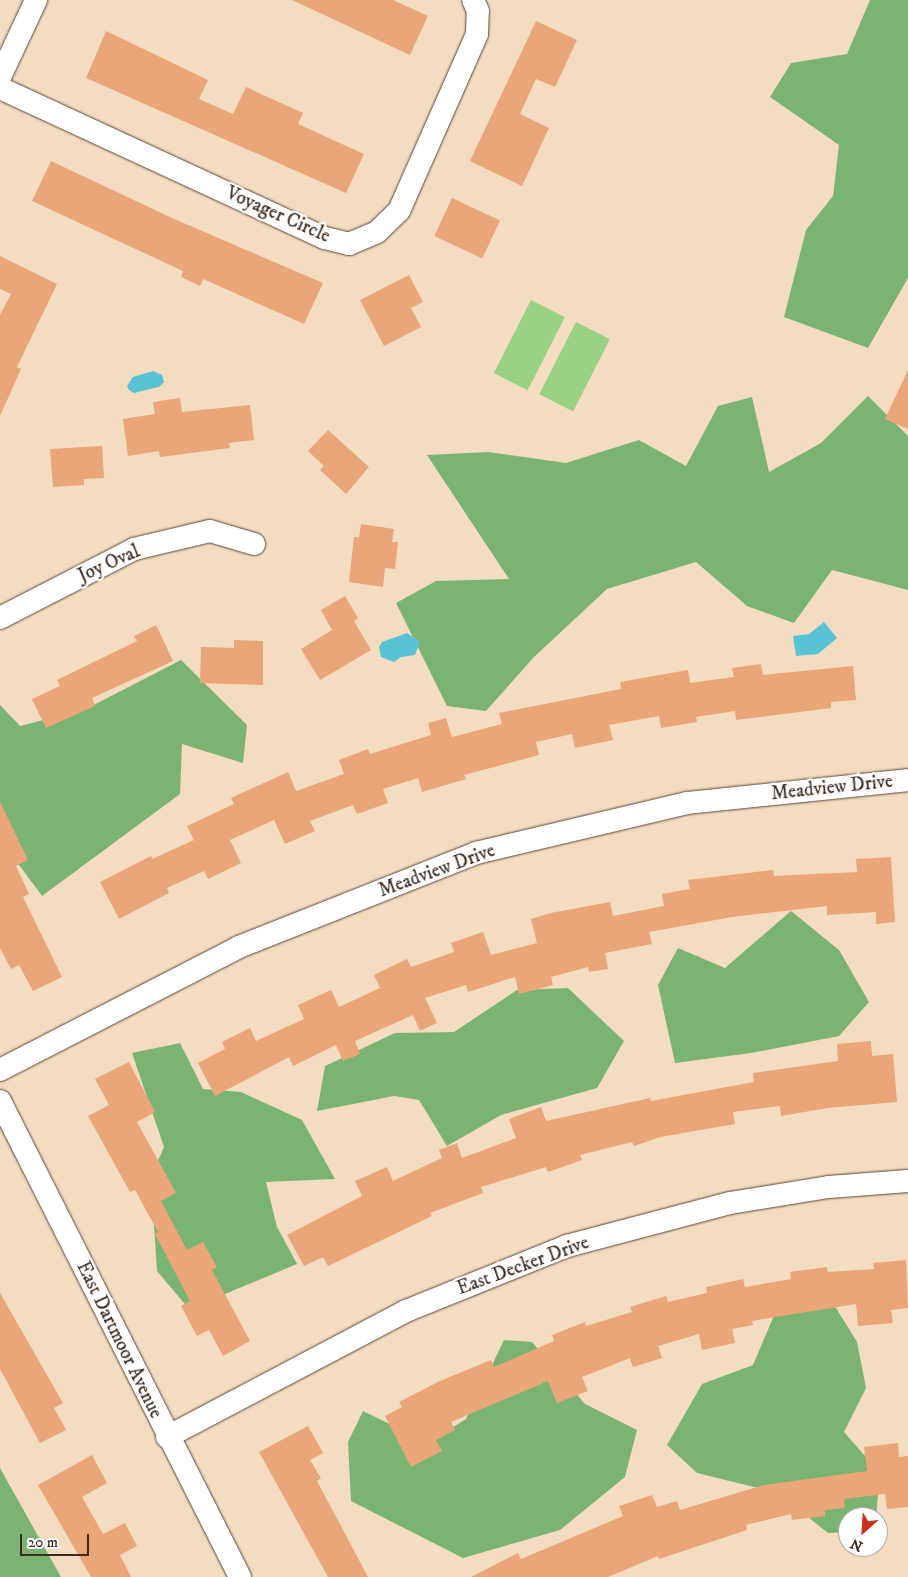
<!DOCTYPE html>
<style>
body{margin:0}
#map{position:relative;width:908px;height:1577px;overflow:hidden;background:#f4dcc0;font-family:"IM FELL DW Pica",serif}
div>[style]{position:absolute}
[style*='--x']{left:calc(var(--x)*1px);top:calc(var(--y)*1px);width:calc(var(--w)*1px);rotate:calc(var(--a)*1deg)}
.green>*{inset:0;background:#9ad284;transform-origin:0 0}
.forest>*{inset:0;background:#7bb472}
.water>*{inset:0;background:#59c3d4}
.building>*{inset:0;background:#eaa579;transform-origin:0 0}
.roads{filter:drop-shadow(0 0 1px #574536) drop-shadow(0 0 1px #574536)}
.minor>*{height:22px;margin:-11px;padding:0 11px;transform-origin:11px;border-radius:11px;background:#fff}
span{translate:-50% -50%;white-space:nowrap;text-align:center;line-height:1.15;-webkit-text-stroke:4.5px #fff;paint-order:stroke}
.street-label{font-size:19px;color:#3b2a1e}
.north{position:absolute;left:838px;top:1507px;width:50px;height:50px;box-sizing:border-box;background:#fff;border:1px solid #b1aaa5;border-radius:50%;rotate:206deg;font-size:14px;font-weight:700;line-height:20px;text-align:center;color:#3b2a1e}
.north::after{content:'';display:block;margin:auto;width:18px;height:22px;background:#c8321e;clip-path:polygon(50% 0,100% 100%,50% 72%,0 100%)}
.scale{position:absolute;left:20px;top:1534px;width:69px;height:22px;box-sizing:border-box;border:2px solid #3b2a1e;border-top:0;padding-left:6px;font-size:15px;line-height:18px;white-space:nowrap;color:#3b2a1e;-webkit-text-stroke:4px #fff;paint-order:stroke}
</style>
<div id="map">
<div class="green">
<div style="left:531px;top:300px;width:38px;height:82px;rotate:27deg"></div>
<div style="left:576px;top:322px;width:38px;height:81px;rotate:27deg"></div>
</div>
<div class="forest">
<div style="clip-path:polygon(870px 0,908px 0,908px 278px,868px 348px,784px 317px,806px 230px,833px 196px,839px 145px,770px 97px,791px 63px,847px 54px)"></div>
<div style="clip-path:polygon(868px 396px,908px 436px,908px 590px,832px 570px,794px 623px,747px 606px,696px 562px,607px 589px,534px 657px,486px 711px,447px 706px,396px 603px,436px 581px,509px 579px,427px 455px,488px 452px,566px 463px,639px 440px,686px 466px,718px 406px,752px 397px,769px 472px,821px 443px)"></div>
<div style="clip-path:polygon(181px 660px,247px 725px,243px 763px,182px 744px,180px 794px,42px 896px,0 839px,0 705px,20px 726px,86px 709px)"></div>
<div style="clip-path:polygon(791px 911px,839px 950px,869px 1002px,839px 1036px,751px 1053px,675px 1063px,658px 985px,678px 948px,725px 968px)"></div>
<div style="clip-path:polygon(568px 988px,624px 1041px,597px 1088px,501px 1115px,447px 1146px,419px 1100px,394px 1096px,317px 1111px,325px 1066px,395px 1033px,454px 1032px,517px 990px)"></div>
<div style="clip-path:polygon(180px 1043px,203px 1089px,241px 1092px,302px 1120px,335px 1179px,266px 1182px,277px 1227px,297px 1264px,189px 1309px,157px 1271px,151px 1177px,164px 1147px,132px 1053px)"></div>
<div style="clip-path:polygon(833px 1303px,857px 1342px,866px 1388px,844px 1432px,880px 1473px,876px 1517px,848px 1517px,848px 1532px,828px 1533px,778px 1493px,697px 1473px,667px 1445px,702px 1384px,753px 1365px,778px 1306px)"></div>
<div style="clip-path:polygon(504px 1340px,532px 1342px,585px 1404px,637px 1430px,625px 1477px,560px 1530px,463px 1558px,351px 1501px,348px 1442px,363px 1411px,428px 1443px,466px 1419px)"></div>
<div style="clip-path:polygon(0 1468px,61px 1577px,0 1577px)"></div>
</div>
<div class="water">
<div style="clip-path:polygon(153px 371px,162px 375px,164px 382px,159px 387px,134px 393px,129px 390px,127px 386px,133px 377px)"></div>
<div style="clip-path:polygon(824px 622px,837px 638px,818px 654px,796px 656px,793px 636px,809px 634px)"></div>
<div style="clip-path:polygon(407px 633px,420px 641px,415px 655px,401px 657px,394px 662px,381px 657px,379px 647px,382px 642px)"></div>
</div>
<div class="building">
<div style="clip-path:polygon(292px 0,393px 0,428px 16px,410px 55px)"></div>
<div style="clip-path:polygon(536px 21px,577px 40px,555px 87px,536px 79px,520px 114px,549px 128px,522px 186px,470px 161px)"></div>
<div style="clip-path:polygon(106px 31px,208px 80px,199px 99px,233px 114px,246px 87px,303px 113px,298px 124px,364px 154px,346px 193px,86px 78px)"></div>
<div style="clip-path:polygon(51px 161px,172px 218px,323px 283px,304px 324px,203px 279px,200px 286px,181px 277px,183px 271px,32px 201px)"></div>
<div style="left:452px;top:198px;width:53px;height:42px;rotate:25deg"></div>
<div style="clip-path:polygon(0 256px,57px 284px,17px 367px,21px 369px,0 416px,0 315px,11px 294px,0 289px)"></div>
<div style="clip-path:polygon(409px 275px,423px 302px,411px 308px,421px 327px,384px 346px,360px 300px)"></div>
<div style="clip-path:polygon(908px 370px,908px 429px,885px 419px)"></div>
<div style="clip-path:polygon(180px 398px,182px 412px,250px 405px,254px 440px,229px 443px,230px 448px,160px 457px,159px 451px,128px 456px,123px 419px,155px 414px,153px 402px)"></div>
<div style="clip-path:polygon(328px 430px,369px 467px,346px 494px,320px 470px,324px 466px,308px 451px)"></div>
<div style="clip-path:polygon(102px 446px,104px 478px,84px 479px,84px 485px,53px 487px,50px 449px)"></div>
<div style="clip-path:polygon(361px 524px,394px 529px,392px 542px,398px 542px,395px 569px,385px 568px,383px 587px,349px 582px,354px 537px,359px 537px)"></div>
<div style="clip-path:polygon(345px 596px,358px 618px,354px 621px,371px 650px,320px 680px,301px 649px,332px 630px,321px 610px)"></div>
<div style="clip-path:polygon(156px 625px,173px 661px,92px 698px,95px 706px,46px 728px,32px 699px,60px 686px,57px 680px,137px 641px,134px 636px)"></div>
<div style="clip-path:polygon(234px 640px,263px 641px,263px 685px,200px 683px,201px 647px,234px 648px)"></div>
<div style="clip-path:polygon(761px 664px,763px 675px,853px 666px,856px 700px,831px 702px,831px 708px,736px 720px,735px 711px,696px 717px,697px 722px,661px 728px,659px 716px,609px 725px,613px 740px,575px 748px,572px 734px,536px 742px,539px 755px,464px 775px,466px 779px,422px 792px,418px 778px,383px 789px,388px 803px,357px 814px,353px 805px,310px 821px,315px 831px,285px 844px,274px 820px,230px 840px,241px 863px,208px 879px,204px 871px,167px 888px,169px 893px,119px 919px,100px 882px,151px 856px,152px 859px,194px 840px,187px 826px,234px 804px,231px 798px,288px 772px,296px 791px,344px 774px,339px 760px,368px 749px,370px 754px,431px 735px,428px 723px,446px 718px,452px 737px,502px 724px,499px 713px,621px 689px,620px 682px,688px 670px,690px 683px,734px 677px,732px 668px)"></div>
<div style="clip-path:polygon(0 802px,28px 860px,16px 866px,29px 894px,23px 897px,62px 977px,33px 991px,19px 965px,11px 969px,0 948px)"></div>
<div style="clip-path:polygon(891px 857px,895px 922px,876px 924px,876px 912px,827px 915px,827px 906px,732px 917px,649px 932px,652px 944px,605px 953px,608px 969px,589px 972px,588px 967px,551px 977px,553px 985px,519px 994px,515px 977px,468px 992px,466px 985px,425px 998px,437px 1023px,420px 1031px,413px 1015px,355px 1041px,360px 1054px,343px 1061px,336px 1045px,293px 1066px,289px 1057px,215px 1096px,198px 1063px,225px 1049px,222px 1042px,250px 1028px,256px 1041px,304px 1019px,298px 1005px,331px 990px,339px 1007px,380px 988px,374px 975px,407px 959px,411px 967px,454px 952px,451px 943px,483px 932px,491px 955px,537px 943px,531px 919px,551px 913px,610px 902px,613px 916px,664px 906px,662px 894px,690px 889px,688px 880px,773px 870px,774px 876px,857px 872px,856px 859px)"></div>
<div style="clip-path:polygon(871px 1041px,872px 1056px,893px 1054px,897px 1102px,828px 1108px,781px 1116px,780px 1106px,733px 1112px,735px 1124px,660px 1137px,634px 1146px,632px 1142px,580px 1155px,582px 1160px,548px 1172px,546px 1167px,481px 1187px,483px 1193px,430px 1213px,432px 1216px,328px 1266px,323px 1257px,304px 1266px,287px 1235px,362px 1196px,355px 1181px,387px 1167px,393px 1181px,442px 1158px,439px 1150px,457px 1143px,462px 1158px,516px 1138px,509px 1119px,541px 1107px,546px 1121px,650px 1098px,651px 1101px,754px 1082px,753px 1073px,838px 1061px,837px 1044px)"></div>
<div style="clip-path:polygon(129px 1062px,155px 1112px,137px 1122px,176px 1193px,161px 1201px,187px 1250px,203px 1242px,217px 1267px,212px 1270px,250px 1341px,223px 1356px,209px 1330px,197px 1336px,181px 1306px,190px 1301px,155px 1234px,158px 1232px,135px 1190px,130px 1192px,88px 1116px,109px 1105px,95px 1079px)"></div>
<div style="clip-path:polygon(906px 1260px,908px 1308px,891px 1310px,893px 1323px,858px 1326px,856px 1304px,752px 1321px,753px 1325px,732px 1329px,735px 1343px,702px 1350px,699px 1334px,658px 1346px,662px 1358px,633px 1367px,630px 1358px,582px 1377px,588px 1391px,557px 1403px,548px 1381px,451px 1422px,455px 1430px,436px 1440px,442px 1451px,411px 1467px,385px 1416px,402px 1407px,399px 1402px,440px 1381px,491px 1360px,494px 1367px,554px 1341px,552px 1335px,585px 1322px,586px 1326px,632px 1312px,630px 1307px,666px 1296px,668px 1302px,707px 1293px,706px 1287px,743px 1279px,745px 1287px,791px 1279px,790px 1272px,827px 1267px,828px 1272px,874px 1269px,873px 1263px)"></div>
<div style="clip-path:polygon(0 1293px,63px 1403px,54px 1408px,66px 1430px,40px 1443px,0 1369px)"></div>
<div style="clip-path:polygon(308px 1426px,323px 1453px,310px 1460px,321px 1478px,317px 1481px,368px 1577px,328px 1577px,259px 1452px)"></div>
<div style="clip-path:polygon(898px 1443px,899px 1457px,908px 1456px,908px 1507px,887px 1509px,885px 1494px,844px 1499px,845px 1508px,825px 1510px,825px 1516px,792px 1520px,791px 1514px,746px 1525px,747px 1530px,659px 1559px,658px 1556px,608px 1577px,471px 1577px,518px 1553px,521px 1559px,623px 1516px,619px 1506px,652px 1495px,657px 1507px,677px 1501px,680px 1510px,764px 1485px,867px 1471px,864px 1447px)"></div>
<div style="clip-path:polygon(92px 1455px,107px 1483px,82px 1497px,103px 1534px,125px 1523px,137px 1546px,120px 1555px,131px 1577px,91px 1577px,38px 1485px)"></div>
</div>
<div class="roads">
<div class="minor">
<div style="--x:0;--y:77;--w:85;--a:-64.9"></div>
<div style="--x:0;--y:88;--w:358;--a:24.8"></div>
<div style="--x:325;--y:238;--w:25;--a:14"></div>
<div style="--x:349;--y:244;--w:30;--a:-23"></div>
<div style="--x:377;--y:232;--w:30;--a:-44"></div>
<div style="--x:399;--y:211;--w:193;--a:-66.2"></div>
<div style="--x:477;--y:34;--w:23;--a:-88"></div>
<div style="--x:478;--y:11;--w:12;--a:-114"></div>
<div style="--x:0;--y:618;--w:151;--a:-27.2"></div>
<div style="--x:134;--y:549;--w:78;--a:-13.3"></div>
<div style="--x:210;--y:531;--w:46;--a:16.5"></div>
<div style="--x:0;--y:1070;--w:269;--a:-27.2"></div>
<div style="--x:239;--y:947;--w:255;--a:-21.6"></div>
<div style="--x:476;--y:853;--w:217;--a:-13.3"></div>
<div style="--x:687;--y:803;--w:222;--a:-5.9"></div>
<div style="--x:0;--y:1101;--w:533;--a:63.24"></div>
<div style="--x:167;--y:1437;--w:270;--a:-27.8"></div>
<div style="--x:406;--y:1311;--w:174;--a:-22"></div>
<div style="--x:567;--y:1246;--w:169;--a:-14.8"></div>
<div style="--x:730;--y:1203;--w:100;--a:-9.2"></div>
<div style="--x:829;--y:1187;--w:79;--a:-4.3"></div>
</div>
</div>
<div class="street-label">
<span style="left:278px;top:215px;rotate:24deg">Voyager Circle</span>
<span style="left:109px;top:564px;rotate:-24deg">Joy Oval</span>
<span style="left:832px;top:788px;rotate:-6deg">Meadview Drive</span>
<span style="left:437px;top:871px;rotate:-20deg">Meadview Drive</span>
<span style="left:523px;top:1266px;rotate:-20deg">East Decker Drive</span>
<span style="left:119px;top:1340px;rotate:64deg">East Dartmoor Avenue</span>
</div>
<div class="north">N</div>
<div class="scale">20 m</div>
</div>
